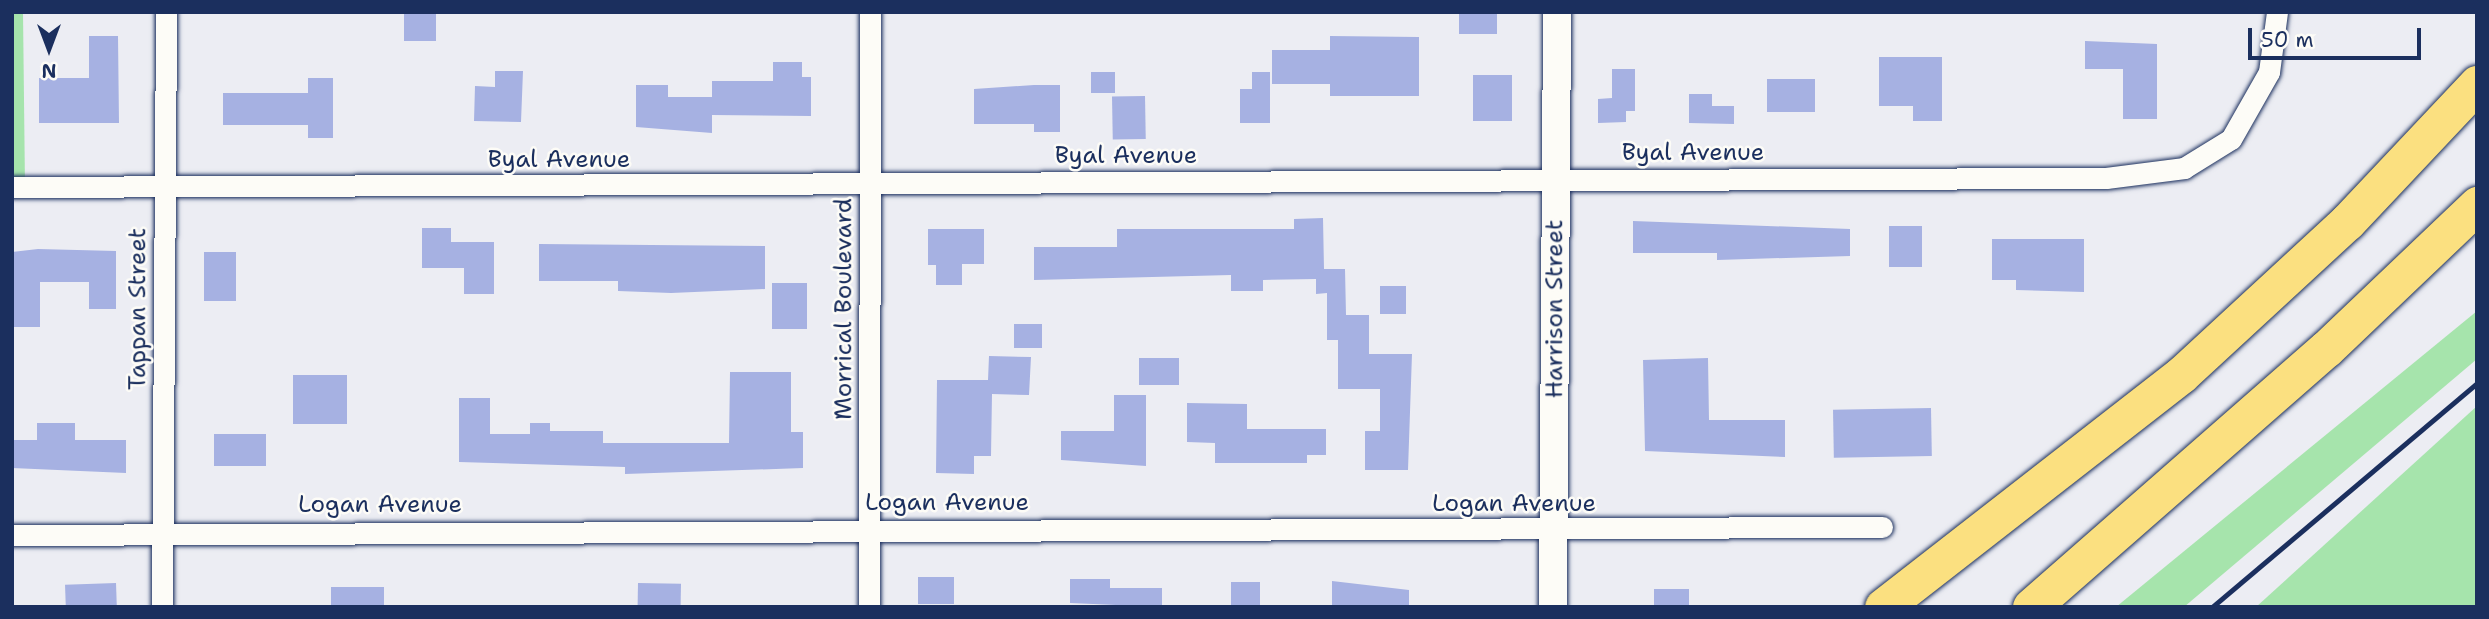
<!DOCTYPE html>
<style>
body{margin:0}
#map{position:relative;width:2489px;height:619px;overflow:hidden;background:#ecedf3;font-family:"Shantell Sans",sans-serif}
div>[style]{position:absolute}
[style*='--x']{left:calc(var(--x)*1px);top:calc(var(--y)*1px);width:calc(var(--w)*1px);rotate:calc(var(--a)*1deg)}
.green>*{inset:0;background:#a6e4ac}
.building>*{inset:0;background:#a6b1e2;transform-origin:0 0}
.roads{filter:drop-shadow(0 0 2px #1b2f5e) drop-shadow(0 0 2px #1b2f5e)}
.street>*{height:21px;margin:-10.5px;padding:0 10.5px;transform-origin:10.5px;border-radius:10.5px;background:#fdfcf7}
.secondary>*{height:28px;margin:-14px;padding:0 14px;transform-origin:14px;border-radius:14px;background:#fdfcf7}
.highway>*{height:37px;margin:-18.5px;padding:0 18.5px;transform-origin:18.5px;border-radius:18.5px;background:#fbe080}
.rail>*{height:5px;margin:-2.5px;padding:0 2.5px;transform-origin:2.5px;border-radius:2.5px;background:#1b2f5e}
span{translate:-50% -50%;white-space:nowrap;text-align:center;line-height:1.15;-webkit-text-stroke:5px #fdfcf7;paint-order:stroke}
.street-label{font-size:24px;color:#1b2f5e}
.frame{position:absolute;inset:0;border:14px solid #1b2f5e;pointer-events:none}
.north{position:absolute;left:14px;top:14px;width:70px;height:70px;-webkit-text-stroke:5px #fdfcf7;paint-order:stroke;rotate:180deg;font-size:19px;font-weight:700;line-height:28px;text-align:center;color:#1b2f5e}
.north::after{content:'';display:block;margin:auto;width:24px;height:32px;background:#1b2f5e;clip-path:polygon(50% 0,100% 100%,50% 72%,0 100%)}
.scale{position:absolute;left:2248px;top:28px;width:173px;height:32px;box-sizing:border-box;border:4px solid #1b2f5e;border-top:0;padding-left:9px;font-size:21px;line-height:24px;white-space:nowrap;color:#1b2f5e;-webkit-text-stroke:5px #fdfcf7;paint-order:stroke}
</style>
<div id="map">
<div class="green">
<div style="clip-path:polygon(12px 12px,23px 12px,25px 187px,12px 187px)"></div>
<div style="clip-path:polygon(2477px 311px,2477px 359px,2184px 607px,2116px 607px)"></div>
<div style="clip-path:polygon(2477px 406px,2477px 607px,2256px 607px)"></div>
</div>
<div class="building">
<div style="left:1459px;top:12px;width:38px;height:22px"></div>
<div style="left:404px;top:13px;width:32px;height:28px"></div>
<div style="clip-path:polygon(89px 36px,118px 36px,119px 123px,39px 123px,39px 78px,89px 78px)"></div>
<div style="clip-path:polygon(1330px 36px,1419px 37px,1419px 96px,1330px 96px,1330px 84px,1272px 84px,1272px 50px,1330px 50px)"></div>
<div style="clip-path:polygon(2085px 41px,2157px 44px,2157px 119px,2123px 119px,2123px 69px,2085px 69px)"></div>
<div style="clip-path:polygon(1879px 57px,1942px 57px,1942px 121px,1913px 121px,1913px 106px,1879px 106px)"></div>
<div style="clip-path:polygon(773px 62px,802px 62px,802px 77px,811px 77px,811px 116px,712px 115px,712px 133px,636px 127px,636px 85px,668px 85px,668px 97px,712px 97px,712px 81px,773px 81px)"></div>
<div style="clip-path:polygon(1612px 69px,1635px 69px,1635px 111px,1626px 111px,1626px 122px,1598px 123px,1598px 99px,1612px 98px)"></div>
<div style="clip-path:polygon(495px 71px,523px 71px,521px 122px,474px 121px,475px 86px,495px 87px)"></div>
<div style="left:1091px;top:72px;width:24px;height:21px"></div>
<div style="clip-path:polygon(1252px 72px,1270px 72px,1270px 123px,1240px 123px,1240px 89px,1252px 89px)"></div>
<div style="left:1473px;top:75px;width:39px;height:46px"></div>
<div style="clip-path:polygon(308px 78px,333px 78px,333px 138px,308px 138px,308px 125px,223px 125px,223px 93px,308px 93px)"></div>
<div style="left:1767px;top:79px;width:48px;height:33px"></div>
<div style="clip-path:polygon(1034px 85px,1060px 85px,1060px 132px,1034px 132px,1034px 124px,974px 124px,974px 89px)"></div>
<div style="clip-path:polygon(1689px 94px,1712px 94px,1712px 106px,1734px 106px,1734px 124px,1689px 123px)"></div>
<div style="left:1145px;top:96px;width:43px;height:33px;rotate:89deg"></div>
<div style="clip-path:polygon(1323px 218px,1324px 269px,1345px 269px,1346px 315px,1369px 315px,1369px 354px,1412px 354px,1408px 470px,1365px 470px,1365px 431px,1380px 431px,1380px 389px,1338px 389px,1338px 340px,1327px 340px,1327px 293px,1316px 294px,1316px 279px,1263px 280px,1263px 291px,1231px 291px,1231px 275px,1034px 280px,1034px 247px,1117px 247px,1117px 229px,1294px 229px,1294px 219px)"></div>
<div style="clip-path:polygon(1633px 221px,1850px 229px,1850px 256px,1717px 260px,1717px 253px,1633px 253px)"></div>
<div style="left:1889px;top:226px;width:33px;height:41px"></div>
<div style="clip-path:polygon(422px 228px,451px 228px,451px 242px,494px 242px,494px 294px,464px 294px,464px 268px,422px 268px)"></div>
<div style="clip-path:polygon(928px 229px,984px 229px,984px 264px,962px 264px,962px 285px,936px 285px,936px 265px,928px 265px)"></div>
<div style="clip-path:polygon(1992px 239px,2084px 239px,2084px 292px,2016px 290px,2016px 280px,1992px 280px)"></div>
<div style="clip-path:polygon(539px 244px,765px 246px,765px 289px,671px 293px,618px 291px,618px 281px,539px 281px)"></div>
<div style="clip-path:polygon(38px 249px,116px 251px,116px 309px,89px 309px,89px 282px,40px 282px,40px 327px,12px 327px,12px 252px)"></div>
<div style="left:204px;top:252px;width:32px;height:49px"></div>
<div style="left:772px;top:283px;width:35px;height:46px"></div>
<div style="left:1380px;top:286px;width:26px;height:28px"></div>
<div style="left:1014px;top:324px;width:28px;height:24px"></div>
<div style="clip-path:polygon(989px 356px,1031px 357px,1029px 395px,992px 394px,991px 456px,974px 456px,974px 474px,936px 473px,937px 380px,988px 380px)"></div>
<div style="left:1139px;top:358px;width:40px;height:27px"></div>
<div style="clip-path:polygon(1708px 358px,1709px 420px,1785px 420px,1785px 457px,1645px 451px,1643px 360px)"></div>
<div style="clip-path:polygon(730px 372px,791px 372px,791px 432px,803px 432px,803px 468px,625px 474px,625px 467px,459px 462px,459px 398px,490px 398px,490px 434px,530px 434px,530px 423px,550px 423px,550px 431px,603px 431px,603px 443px,729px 443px)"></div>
<div style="left:293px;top:375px;width:54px;height:49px"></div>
<div style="clip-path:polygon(1114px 395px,1146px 395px,1146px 466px,1061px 460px,1061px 431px,1114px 431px)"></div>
<div style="clip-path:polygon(1187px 403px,1247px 404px,1247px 429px,1326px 429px,1326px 455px,1307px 455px,1307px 463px,1215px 463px,1215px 443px,1187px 442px)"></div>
<div style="left:1931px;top:408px;width:48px;height:98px;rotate:89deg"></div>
<div style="clip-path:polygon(37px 423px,75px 423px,75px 440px,126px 440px,126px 473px,12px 468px,12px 440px,37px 440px)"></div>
<div style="left:214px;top:434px;width:52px;height:32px"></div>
<div style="left:918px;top:577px;width:36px;height:27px"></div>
<div style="clip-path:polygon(1070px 579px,1110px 579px,1110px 588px,1162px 588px,1162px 607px,1070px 603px)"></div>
<div style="clip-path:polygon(1332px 581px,1409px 590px,1409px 607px,1332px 607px)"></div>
<div style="left:1231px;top:582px;width:29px;height:25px"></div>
<div style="left:116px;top:583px;width:24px;height:51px;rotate:88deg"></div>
<div style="left:638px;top:583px;width:43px;height:24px;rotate:1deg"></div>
<div style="left:331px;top:587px;width:53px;height:20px"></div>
<div style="left:1654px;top:589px;width:35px;height:18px"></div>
</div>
<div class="roads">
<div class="street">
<div style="--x:12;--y:187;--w:2094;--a:-0.25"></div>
<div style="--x:2106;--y:178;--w:79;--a:-7.3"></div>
<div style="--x:2184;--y:168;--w:55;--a:-31.7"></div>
<div style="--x:2231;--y:139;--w:77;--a:-60.4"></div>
<div style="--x:2269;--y:72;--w:61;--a:-82.4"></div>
<div style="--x:12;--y:535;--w:1870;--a:-0.25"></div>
<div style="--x:162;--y:607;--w:595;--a:-89.61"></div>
<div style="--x:869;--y:607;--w:595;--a:-89.9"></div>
</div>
<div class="secondary">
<div style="--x:1553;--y:607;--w:595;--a:-89.61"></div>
</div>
<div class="highway">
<div style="--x:1883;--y:607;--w:378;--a:-37.9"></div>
<div style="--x:2181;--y:375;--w:226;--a:-42.7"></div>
<div style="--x:2347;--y:222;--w:190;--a:-46.7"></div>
<div style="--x:2031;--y:607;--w:392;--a:-41.2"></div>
<div style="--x:2326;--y:349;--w:209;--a:-43.6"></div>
</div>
</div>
<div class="rail">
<div style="--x:2212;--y:607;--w:347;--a:-40.2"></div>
</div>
<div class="street-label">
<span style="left:1693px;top:153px">Byal Avenue</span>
<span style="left:1126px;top:156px">Byal Avenue</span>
<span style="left:559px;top:160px">Byal Avenue</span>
<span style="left:138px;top:309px;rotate:-90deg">Tappan Street</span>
<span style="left:844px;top:309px;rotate:-90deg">Morrical Boulevard</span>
<span style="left:1555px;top:309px;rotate:-90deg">Harrison Street</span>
<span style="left:947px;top:503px">Logan Avenue</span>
<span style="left:1514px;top:504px">Logan Avenue</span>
<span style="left:380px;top:505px">Logan Avenue</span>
</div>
<div class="frame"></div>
<div class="north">N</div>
<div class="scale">50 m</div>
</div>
